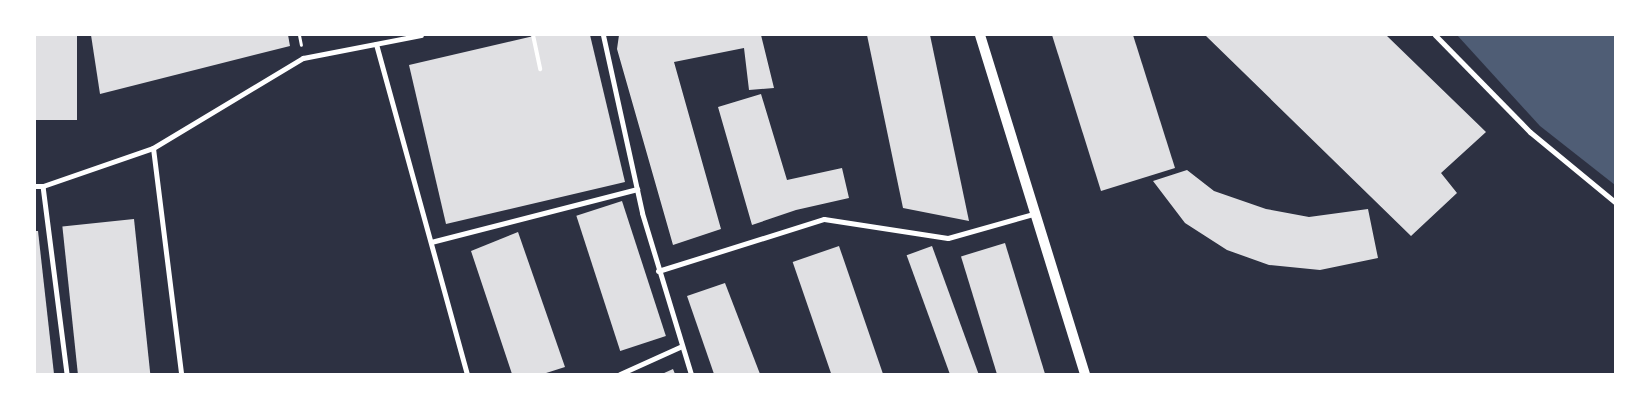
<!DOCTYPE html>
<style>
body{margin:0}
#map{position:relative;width:1650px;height:409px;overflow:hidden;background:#2d3142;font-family:Figtree,sans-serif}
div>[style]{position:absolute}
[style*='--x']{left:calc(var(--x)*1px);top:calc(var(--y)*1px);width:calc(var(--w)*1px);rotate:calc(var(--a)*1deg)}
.water>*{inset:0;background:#4f5d75}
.building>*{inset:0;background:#e0e0e3;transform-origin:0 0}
.path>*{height:3px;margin:-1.5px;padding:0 1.5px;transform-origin:1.5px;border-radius:1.5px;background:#fff}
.service>*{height:4px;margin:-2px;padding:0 2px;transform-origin:2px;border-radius:2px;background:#fff}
.pedestrian>*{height:4.5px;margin:-2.25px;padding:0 2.25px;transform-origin:2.25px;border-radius:2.25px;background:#fff}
.minor>*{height:5px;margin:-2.5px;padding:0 2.5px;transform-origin:2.5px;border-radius:2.5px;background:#fff}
.secondary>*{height:10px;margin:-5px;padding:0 5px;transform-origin:5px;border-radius:5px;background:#fff}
span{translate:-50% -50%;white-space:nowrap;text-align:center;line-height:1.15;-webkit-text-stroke:4px #fff;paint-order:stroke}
.frame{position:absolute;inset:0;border:36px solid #fff;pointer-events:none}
</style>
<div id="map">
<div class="water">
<div style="clip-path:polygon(1457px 35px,1615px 35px,1615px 185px,1540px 126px)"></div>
</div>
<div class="building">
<div style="left:35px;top:35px;width:42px;height:85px"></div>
<div style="clip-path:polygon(91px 35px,288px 35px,290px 46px,100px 94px)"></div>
<div style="clip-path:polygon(538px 35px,590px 35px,625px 182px,446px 224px,409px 65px)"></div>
<div style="clip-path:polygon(619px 35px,761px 35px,774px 88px,749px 90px,744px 48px,674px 62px,721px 229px,673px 245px,617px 49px)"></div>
<div style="clip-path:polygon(867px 35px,930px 35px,969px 221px,903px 208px)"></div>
<div style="clip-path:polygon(1052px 35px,1133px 35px,1175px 168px,1101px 191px)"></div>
<div style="clip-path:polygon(1205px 35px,1386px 35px,1486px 132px,1441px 173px,1457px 193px,1411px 236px)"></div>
<div style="clip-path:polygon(761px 94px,787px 180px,842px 168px,849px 198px,796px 210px,752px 225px,718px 107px)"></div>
<div style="clip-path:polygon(1187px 170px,1214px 191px,1266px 209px,1309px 217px,1368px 209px,1378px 258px,1320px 270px,1269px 265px,1227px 250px,1185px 223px,1153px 181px)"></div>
<div style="left:622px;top:201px;width:142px;height:48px;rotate:72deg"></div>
<div style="left:134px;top:219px;width:156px;height:72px;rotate:84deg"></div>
<div style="clip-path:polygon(35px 231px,38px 231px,54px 374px,35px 374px)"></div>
<div style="clip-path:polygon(518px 232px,565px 367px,543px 374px,512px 374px,471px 251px)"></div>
<div style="left:1005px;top:243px;width:137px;height:46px;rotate:73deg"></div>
<div style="left:839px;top:246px;width:135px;height:49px;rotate:71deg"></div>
<div style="left:932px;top:246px;width:136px;height:27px;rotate:70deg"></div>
<div style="clip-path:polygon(725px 283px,760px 374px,714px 374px,687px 296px)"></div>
<div style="clip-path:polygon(673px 369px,675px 374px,662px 374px)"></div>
</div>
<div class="path">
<div style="--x:299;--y:35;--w:10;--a:79"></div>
</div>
<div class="service">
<div style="--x:533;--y:35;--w:35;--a:78"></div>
</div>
<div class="pedestrian">
<div style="--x:43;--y:186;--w:190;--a:82.7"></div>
</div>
<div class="minor">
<div style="--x:603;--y:35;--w:182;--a:77.6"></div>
<div style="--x:642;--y:213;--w:168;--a:73.1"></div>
<div style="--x:1435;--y:35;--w:136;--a:45.6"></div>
<div style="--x:1530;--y:132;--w:110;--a:39.5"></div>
<div style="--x:376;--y:44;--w:342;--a:74.6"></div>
<div style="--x:153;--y:148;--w:228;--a:82.9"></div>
<div style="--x:35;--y:186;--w:8;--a:0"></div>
<div style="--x:43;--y:186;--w:116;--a:-19.1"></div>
<div style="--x:153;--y:148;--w:175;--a:-31"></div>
<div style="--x:303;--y:58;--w:120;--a:-11"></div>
<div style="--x:431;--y:242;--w:213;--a:-14.4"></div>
<div style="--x:658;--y:271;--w:174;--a:-17.4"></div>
<div style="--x:824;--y:219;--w:125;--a:8.7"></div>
<div style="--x:948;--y:238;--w:88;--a:-15.8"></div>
<div style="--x:620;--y:374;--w:68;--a:-24.3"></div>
</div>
<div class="secondary">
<div style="--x:980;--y:35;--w:355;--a:72.8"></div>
</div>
<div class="frame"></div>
</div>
